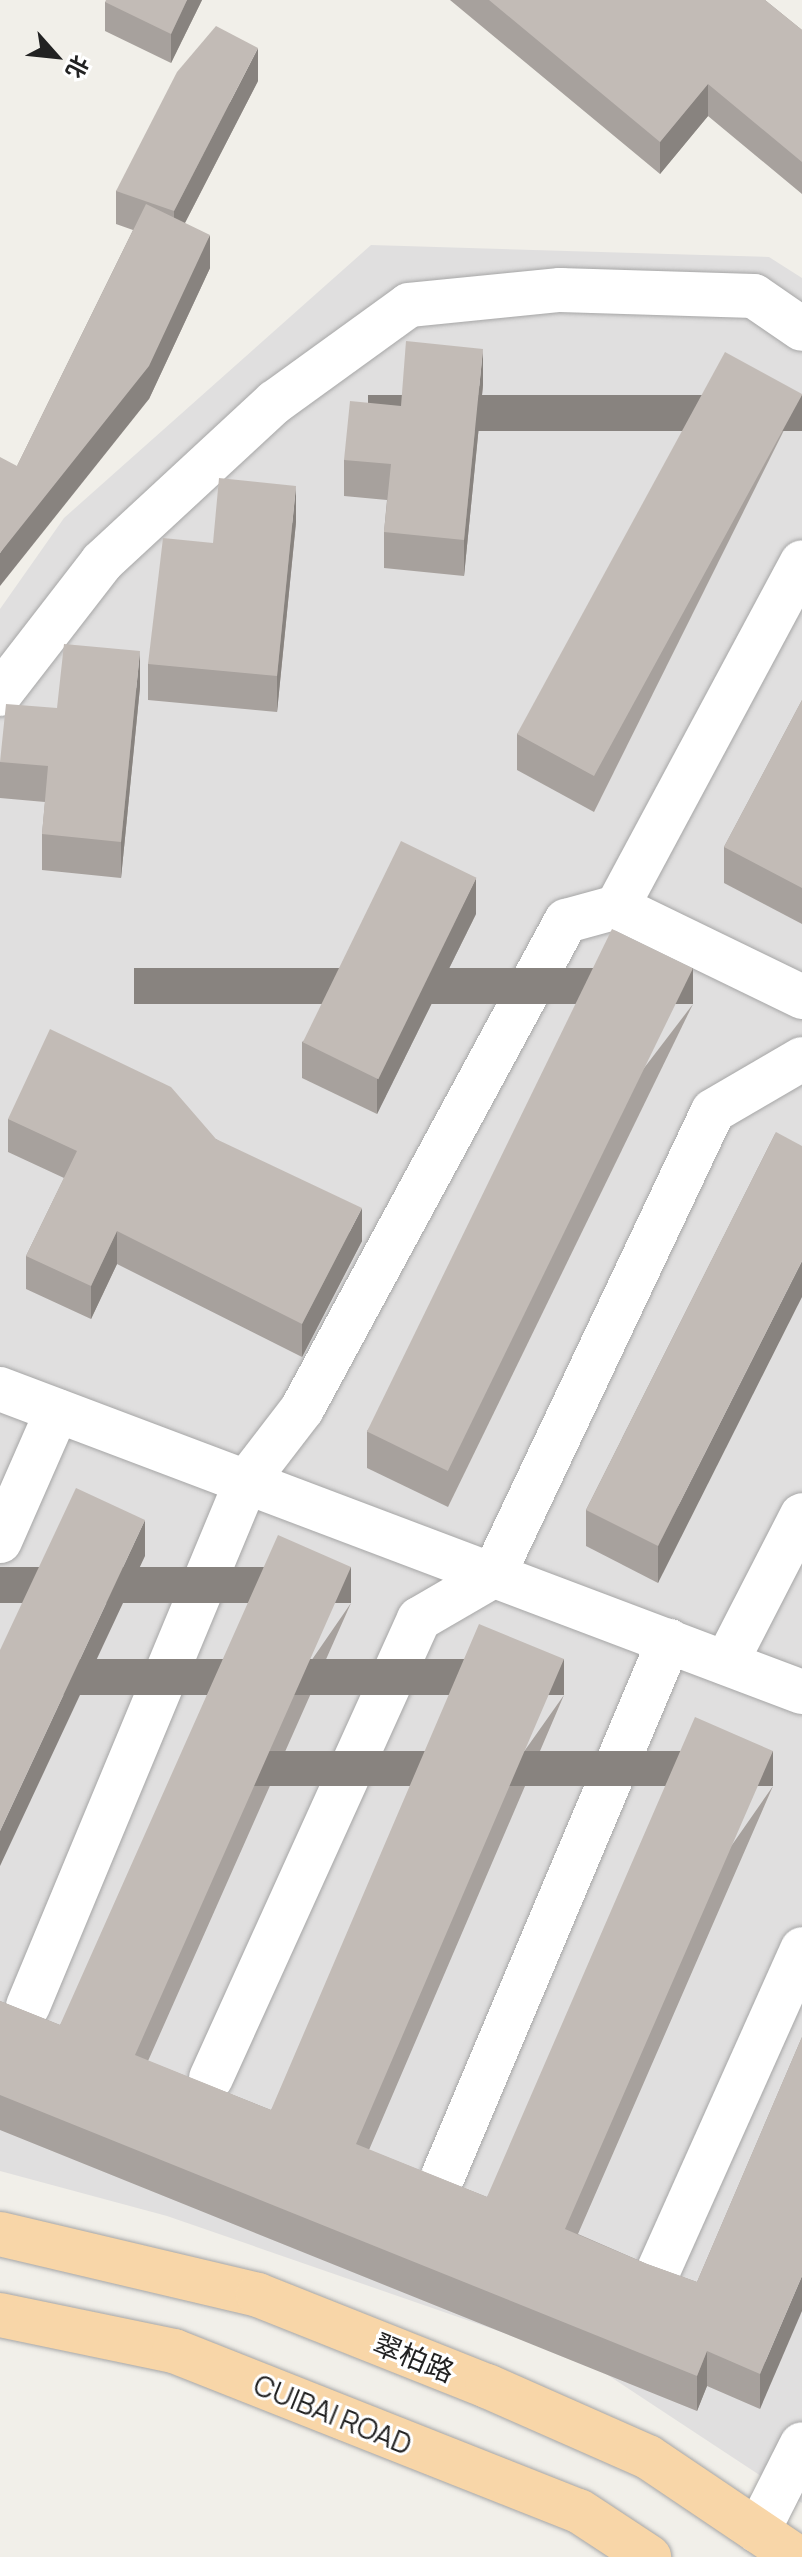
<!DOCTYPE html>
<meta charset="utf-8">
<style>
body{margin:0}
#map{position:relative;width:802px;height:2557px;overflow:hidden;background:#f1efe9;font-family:Manrope,"Noto Sans SC",sans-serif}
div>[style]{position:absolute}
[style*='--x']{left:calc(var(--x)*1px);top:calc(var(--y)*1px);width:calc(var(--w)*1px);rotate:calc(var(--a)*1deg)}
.residential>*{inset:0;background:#e0dfdf}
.roads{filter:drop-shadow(0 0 2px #a6a6a6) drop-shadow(0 0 2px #a6a6a6)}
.minor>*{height:44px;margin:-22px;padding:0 22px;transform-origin:22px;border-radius:22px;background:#fff}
.major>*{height:44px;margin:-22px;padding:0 22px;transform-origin:22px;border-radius:22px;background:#f8d6a8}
.wall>*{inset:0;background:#a7a19d}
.shaded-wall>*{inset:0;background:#88837f;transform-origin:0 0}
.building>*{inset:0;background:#c2bbb6;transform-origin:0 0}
span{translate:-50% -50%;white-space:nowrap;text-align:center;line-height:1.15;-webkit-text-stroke:6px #fff;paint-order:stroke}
.street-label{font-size:28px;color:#222}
.north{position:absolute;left:16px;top:16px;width:80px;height:80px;-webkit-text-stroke:6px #fff;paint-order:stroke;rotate:117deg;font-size:22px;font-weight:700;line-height:32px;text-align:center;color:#222}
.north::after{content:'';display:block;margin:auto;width:28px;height:36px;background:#222;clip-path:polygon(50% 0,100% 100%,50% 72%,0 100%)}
</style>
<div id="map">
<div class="residential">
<div style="clip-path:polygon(371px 245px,769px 257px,802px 278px,802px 2503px,588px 2362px,167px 2216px,0 2171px,0 609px,64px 518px)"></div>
</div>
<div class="roads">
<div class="minor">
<div style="--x:0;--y:694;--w:167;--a:-52.3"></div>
<div style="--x:102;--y:562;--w:236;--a:-42.8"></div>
<div style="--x:275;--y:402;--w:165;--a:-35.9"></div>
<div style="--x:409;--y:305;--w:152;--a:-5.7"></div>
<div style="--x:560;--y:290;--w:194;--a:1.8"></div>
<div style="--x:754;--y:296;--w:58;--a:34.5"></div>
<div style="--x:617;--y:907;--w:391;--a:-61.8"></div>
<div style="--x:0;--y:1389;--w:857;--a:20.7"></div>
<div style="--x:0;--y:1541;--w:142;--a:-66.3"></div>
<div style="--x:726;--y:1663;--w:166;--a:-62.8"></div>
<div style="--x:28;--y:2006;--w:568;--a:-67.41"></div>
<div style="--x:246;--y:1482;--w:92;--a:-52.5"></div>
<div style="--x:302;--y:1409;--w:555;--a:-61.59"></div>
<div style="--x:566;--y:921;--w:53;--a:-15.4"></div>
<div style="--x:617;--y:907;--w:206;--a:25.9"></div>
<div style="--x:211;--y:2078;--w:504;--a:-65.62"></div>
<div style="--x:419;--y:1619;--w:86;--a:-30.2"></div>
<div style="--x:493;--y:1576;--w:514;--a:-64.68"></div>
<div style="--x:713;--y:1111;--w:103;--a:-30.3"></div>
<div style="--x:443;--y:2176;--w:581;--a:-67.1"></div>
<div style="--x:656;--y:2276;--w:358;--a:-65.9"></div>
<div style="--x:758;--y:2531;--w:97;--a:-63.2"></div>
</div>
<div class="major">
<div style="--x:0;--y:2234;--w:265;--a:13.3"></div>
<div style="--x:258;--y:2295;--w:246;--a:21.7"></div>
<div style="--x:487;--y:2386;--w:176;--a:23.8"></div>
<div style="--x:648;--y:2457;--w:179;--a:34"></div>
<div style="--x:0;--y:2315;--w:178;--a:11.7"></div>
<div style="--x:174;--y:2351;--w:435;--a:21.6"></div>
<div style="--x:579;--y:2511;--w:84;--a:33.3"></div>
</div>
</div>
<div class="wall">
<div style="clip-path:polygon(202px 0,171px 63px,105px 31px,105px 2px)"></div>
<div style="clip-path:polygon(450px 0,765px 0,802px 30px,802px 194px,708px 116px,660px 174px)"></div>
<div style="clip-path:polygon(258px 81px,185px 223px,210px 268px,149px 399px,17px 466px,133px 230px,116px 224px,116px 191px)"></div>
<div style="clip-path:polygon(483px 385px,464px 576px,384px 568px,384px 532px,387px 500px,344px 496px,344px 460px,401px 406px)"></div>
<div style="clip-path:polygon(802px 394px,594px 812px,517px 770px,517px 734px)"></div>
<div style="clip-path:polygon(296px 522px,277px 712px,148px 700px,148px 664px,213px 543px)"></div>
<div style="clip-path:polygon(140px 687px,121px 878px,42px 870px,42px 834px,45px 802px,0 798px,0 762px,57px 708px)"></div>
<div style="clip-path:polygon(802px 700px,802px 924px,724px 883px,724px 847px)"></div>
<div style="clip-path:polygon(476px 914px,377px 1114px,302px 1078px,302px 1042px)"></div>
<div style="clip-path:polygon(693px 1004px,448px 1507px,367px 1468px,367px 1431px)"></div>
<div style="clip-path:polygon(8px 1119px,216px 1139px,362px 1241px,302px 1357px,117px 1264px,91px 1319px,26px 1289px,26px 1256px,64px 1178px,8px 1152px)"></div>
<div style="clip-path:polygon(776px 1132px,658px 1583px,586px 1546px,586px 1510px)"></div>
<div style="clip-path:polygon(351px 1603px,148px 2061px,271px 2110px,564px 1695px,369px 2150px,487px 2197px,773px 1786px,578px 2234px,647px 2264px,697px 2282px,802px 2037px,760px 2409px,707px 2386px,697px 2411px,0 2130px,0 2001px,60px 2025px)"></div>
</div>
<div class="shaded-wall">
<div style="clip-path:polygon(187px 0,202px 0,171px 63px,171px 34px)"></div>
<div style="clip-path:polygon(258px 48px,258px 81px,174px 244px,174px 211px)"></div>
<div style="clip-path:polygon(708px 84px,708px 116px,660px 174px,660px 142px)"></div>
<div style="clip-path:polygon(210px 235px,210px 268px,149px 399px,0 586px,0 553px)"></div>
<div style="clip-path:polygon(483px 349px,483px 385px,464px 576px,464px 540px)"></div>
<div style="left:802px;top:395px;width:36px;height:434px;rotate:90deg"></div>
<div style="clip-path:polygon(296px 486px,296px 522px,277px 712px,277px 676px)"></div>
<div style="clip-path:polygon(140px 651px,140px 687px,121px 878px,121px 842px)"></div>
<div style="clip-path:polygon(476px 878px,476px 914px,377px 1114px,377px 1078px)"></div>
<div style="left:693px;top:968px;width:36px;height:559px;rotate:90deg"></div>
<div style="clip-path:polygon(362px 1208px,362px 1241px,302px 1357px,302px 1324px)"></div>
<div style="clip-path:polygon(117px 1231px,117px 1264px,91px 1319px,91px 1286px)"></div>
<div style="clip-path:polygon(802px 1261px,802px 1297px,658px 1583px,658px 1546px)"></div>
<div style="clip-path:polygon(145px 1520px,145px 1556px,0 1866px,0 1831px)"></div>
<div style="left:351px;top:1567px;width:36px;height:534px;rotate:90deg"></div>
<div style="left:564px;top:1659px;width:36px;height:528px;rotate:90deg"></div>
<div style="left:773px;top:1751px;width:35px;height:521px;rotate:90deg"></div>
<div style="clip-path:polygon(802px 2276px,802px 2311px,760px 2409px,760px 2374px)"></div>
<div style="clip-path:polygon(707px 2351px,707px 2386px,697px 2411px,697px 2376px)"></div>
</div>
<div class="building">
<div style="clip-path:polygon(106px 0,187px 0,171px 34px,105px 2px)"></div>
<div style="clip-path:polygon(489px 0,765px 0,802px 30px,802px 162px,708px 84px,660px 142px)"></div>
<div style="clip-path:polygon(216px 26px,258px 48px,174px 211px,116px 191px,177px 72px)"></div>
<div style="clip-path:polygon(146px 204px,210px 235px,149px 366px,0 553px,0 457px,17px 466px)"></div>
<div style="clip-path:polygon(406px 341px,483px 349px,464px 540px,384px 532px,391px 464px,344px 460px,350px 401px,401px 406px)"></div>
<div style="clip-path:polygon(725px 352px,802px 394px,802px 395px,594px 776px,517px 734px)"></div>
<div style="clip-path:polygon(219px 478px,296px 486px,277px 676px,148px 664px,163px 538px,213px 543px)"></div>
<div style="clip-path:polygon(64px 644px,140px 651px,121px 842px,42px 834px,48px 766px,0 762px,6px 704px,57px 708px)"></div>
<div style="clip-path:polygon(802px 700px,802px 888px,724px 847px)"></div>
<div style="left:401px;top:841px;width:84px;height:224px;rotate:26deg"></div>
<div style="left:612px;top:929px;width:90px;height:559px;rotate:26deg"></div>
<div style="clip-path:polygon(50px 1029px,171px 1087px,216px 1139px,362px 1208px,302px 1324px,117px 1231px,91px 1286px,26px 1256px,77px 1151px,8px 1119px)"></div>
<div style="clip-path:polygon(776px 1132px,802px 1146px,802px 1261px,658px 1546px,586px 1510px)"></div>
<div style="clip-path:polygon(76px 1488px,145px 1520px,0 1831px,0 1650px)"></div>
<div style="clip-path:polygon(278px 1535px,351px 1567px,135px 2055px,271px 2110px,479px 1624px,564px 1659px,356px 2144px,487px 2197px,695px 1717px,773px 1751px,565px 2229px,647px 2264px,697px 2282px,802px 2037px,802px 2276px,760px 2374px,707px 2351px,697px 2376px,0 2095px,0 2001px,60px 2025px)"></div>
</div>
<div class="street-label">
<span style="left:414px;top:2357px;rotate:22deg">翠柏路</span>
<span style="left:333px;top:2414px;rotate:22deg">CUIBAI ROAD</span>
</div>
<div class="north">北</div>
</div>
